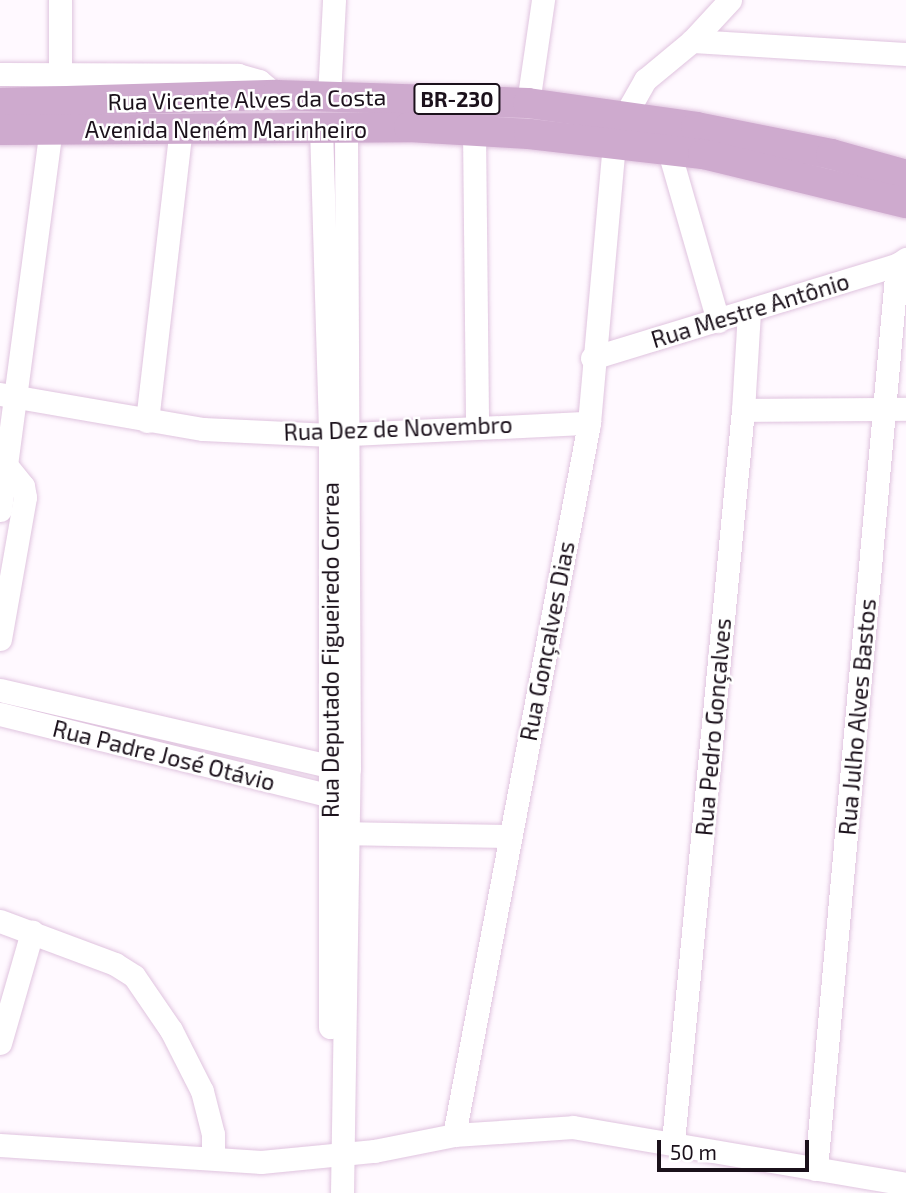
<!DOCTYPE html>
<meta charset="utf-8">
<style>
body{margin:0}
#map{position:relative;width:906px;height:1193px;overflow:hidden;background:#fff9ff;font-family:"Exo 2",sans-serif}
div>[style]{position:absolute}
[style*='--x']{left:calc(var(--x)*1px);top:calc(var(--y)*1px);width:calc(var(--w)*1px);rotate:calc(var(--a)*1deg)}
.roads{filter:drop-shadow(0 0 2px #e0c4df) drop-shadow(0 0 2px #e0c4df)}
.minor>*{height:23px;margin:-11.5px;padding:0 11.5px;transform-origin:11.5px;border-radius:11.5px;background:#fff}
.major>*{height:30px;margin:-15px;padding:0 15px;transform-origin:15px;border-radius:15px;background:#ceaace}
span{translate:-50% -50%;white-space:nowrap;text-align:center;line-height:1.15;-webkit-text-stroke:5px #fff;paint-order:stroke}
.shield-label span{padding:2px 5px;background:#fff;border:2px solid;border-radius:5px;-webkit-text-stroke-width:0}
.shield-label{font-size:21px;color:#1b111b;font-weight:700}
.street-label{font-size:23px;color:#1b111b}
.scale{position:absolute;left:657px;top:1140px;width:152px;height:32px;box-sizing:border-box;border:4px solid #1b111b;border-top:0;padding-left:9px;font-size:21px;line-height:24px;white-space:nowrap;color:#1b111b;-webkit-text-stroke:5px #fff;paint-order:stroke}
</style>
<div id="map">
<div class="roads">
<div class="minor">
<div style="--x:60;--y:0;--w:73;--a:90"></div>
<div style="--x:692;--y:41;--w:214;--a:3.5"></div>
<div style="--x:0;--y:74;--w:238;--a:0.2"></div>
<div style="--x:238;--y:75;--w:22;--a:16"></div>
<div style="--x:259;--y:81;--w:22;--a:39"></div>
<div style="--x:329;--y:96;--w:96;--a:-87"></div>
<div style="--x:528;--y:103;--w:104;--a:-81.7"></div>
<div style="--x:624;--y:117;--w:43;--a:-60.4"></div>
<div style="--x:645;--y:80;--w:61;--a:-39.7"></div>
<div style="--x:692;--y:41;--w:56;--a:-47.2"></div>
<div style="--x:321;--y:127;--w:308;--a:88.3"></div>
<div style="--x:330;--y:435;--w:592;--a:90"></div>
<div style="--x:474;--y:130;--w:296;--a:89.4"></div>
<div style="--x:669;--y:151;--w:177;--a:73.9"></div>
<div style="--x:592;--y:358;--w:319;--a:-17"></div>
<div style="--x:897;--y:265;--w:11;--a:-34"></div>
<div style="--x:0;--y:394;--w:206;--a:9.8"></div>
<div style="--x:203;--y:429;--w:127;--a:2.7"></div>
<div style="--x:330;--y:435;--w:259;--a:-2.7"></div>
<div style="--x:743;--y:410;--w:163;--a:-0.4"></div>
<div style="--x:147;--y:421;--w:295;--a:-83.4"></div>
<div style="--x:0;--y:510;--w:383;--a:-82.4"></div>
<div style="--x:0;--y:639;--w:144;--a:-80"></div>
<div style="--x:25;--y:497;--w:11;--a:-100"></div>
<div style="--x:23;--y:486;--w:28;--a:-129"></div>
<div style="--x:0;--y:690;--w:350;--a:13"></div>
<div style="--x:0;--y:714;--w:350;--a:13.9"></div>
<div style="--x:334;--y:833;--w:176;--a:1"></div>
<div style="--x:0;--y:921;--w:123;--a:20.5"></div>
<div style="--x:115;--y:964;--w:22;--a:32"></div>
<div style="--x:134;--y:976;--w:65;--a:55.6"></div>
<div style="--x:171;--y:1030;--w:68;--a:63.1"></div>
<div style="--x:202;--y:1091;--w:44;--a:75.7"></div>
<div style="--x:213;--y:1134;--w:22;--a:90"></div>
<div style="--x:0;--y:1043;--w:116;--a:-73.9"></div>
<div style="--x:454;--y:1135;--w:725;--a:-79.26"></div>
<div style="--x:589;--y:423;--w:281;--a:-84.9"></div>
<div style="--x:673;--y:1142;--w:735;--a:-84.54"></div>
<div style="--x:743;--y:410;--w:99;--a:-86.5"></div>
<div style="--x:0;--y:1145;--w:262;--a:3.7"></div>
<div style="--x:261;--y:1162;--w:114;--a:-5.6"></div>
<div style="--x:374;--y:1151;--w:82;--a:-11.3"></div>
<div style="--x:454;--y:1135;--w:119;--a:-3.8"></div>
<div style="--x:573;--y:1127;--w:338;--a:9.7"></div>
<div style="--x:816;--y:1169;--w:908;--a:-84.88"></div>
<div style="--x:342;--y:1193;--w:424;--a:-89.1"></div>
<div style="--x:349;--y:769;--w:640;--a:-90.27"></div>
</div>
<div class="major">
<div style="--x:0;--y:103;--w:276;--a:-1.7"></div>
<div style="--x:276;--y:95;--w:252;--a:1.8"></div>
<div style="--x:528;--y:103;--w:170;--a:8.1"></div>
<div style="--x:696;--y:127;--w:138;--a:11.3"></div>
<div style="--x:831;--y:154;--w:78;--a:15.6"></div>
<div style="--x:0;--y:130;--w:409;--a:-0.4"></div>
<div style="--x:409;--y:127;--w:120;--a:3.3"></div>
<div style="--x:529;--y:134;--w:175;--a:6.6"></div>
<div style="--x:703;--y:154;--w:209;--a:13.6"></div>
</div>
</div>
<div class="shield-label">
<span style="left:457px;top:99px">BR-230</span>
</div>
<div class="street-label">
<span style="left:247px;top:99px;rotate:-1deg">Rua Vicente Alves da Costa</span>
<span style="left:226px;top:129px">Avenida Neném Marinheiro</span>
<span style="left:750px;top:310px;rotate:-17deg">Rua Mestre Antônio</span>
<span style="left:398px;top:428px;rotate:-2deg">Rua Dez de Novembro</span>
<span style="left:547px;top:641px;rotate:-79deg">Rua Gonçalves Dias</span>
<span style="left:330px;top:650px;rotate:-90deg">Rua Deputado Figueiredo Correa</span>
<span style="left:857px;top:717px;rotate:-85deg">Rua Julho Alves Bastos</span>
<span style="left:713px;top:727px;rotate:-85deg">Rua Pedro Gonçalves</span>
<span style="left:164px;top:755px;rotate:14deg">Rua Padre José Otávio</span>
</div>
<div class="scale">50 m</div>
</div>
